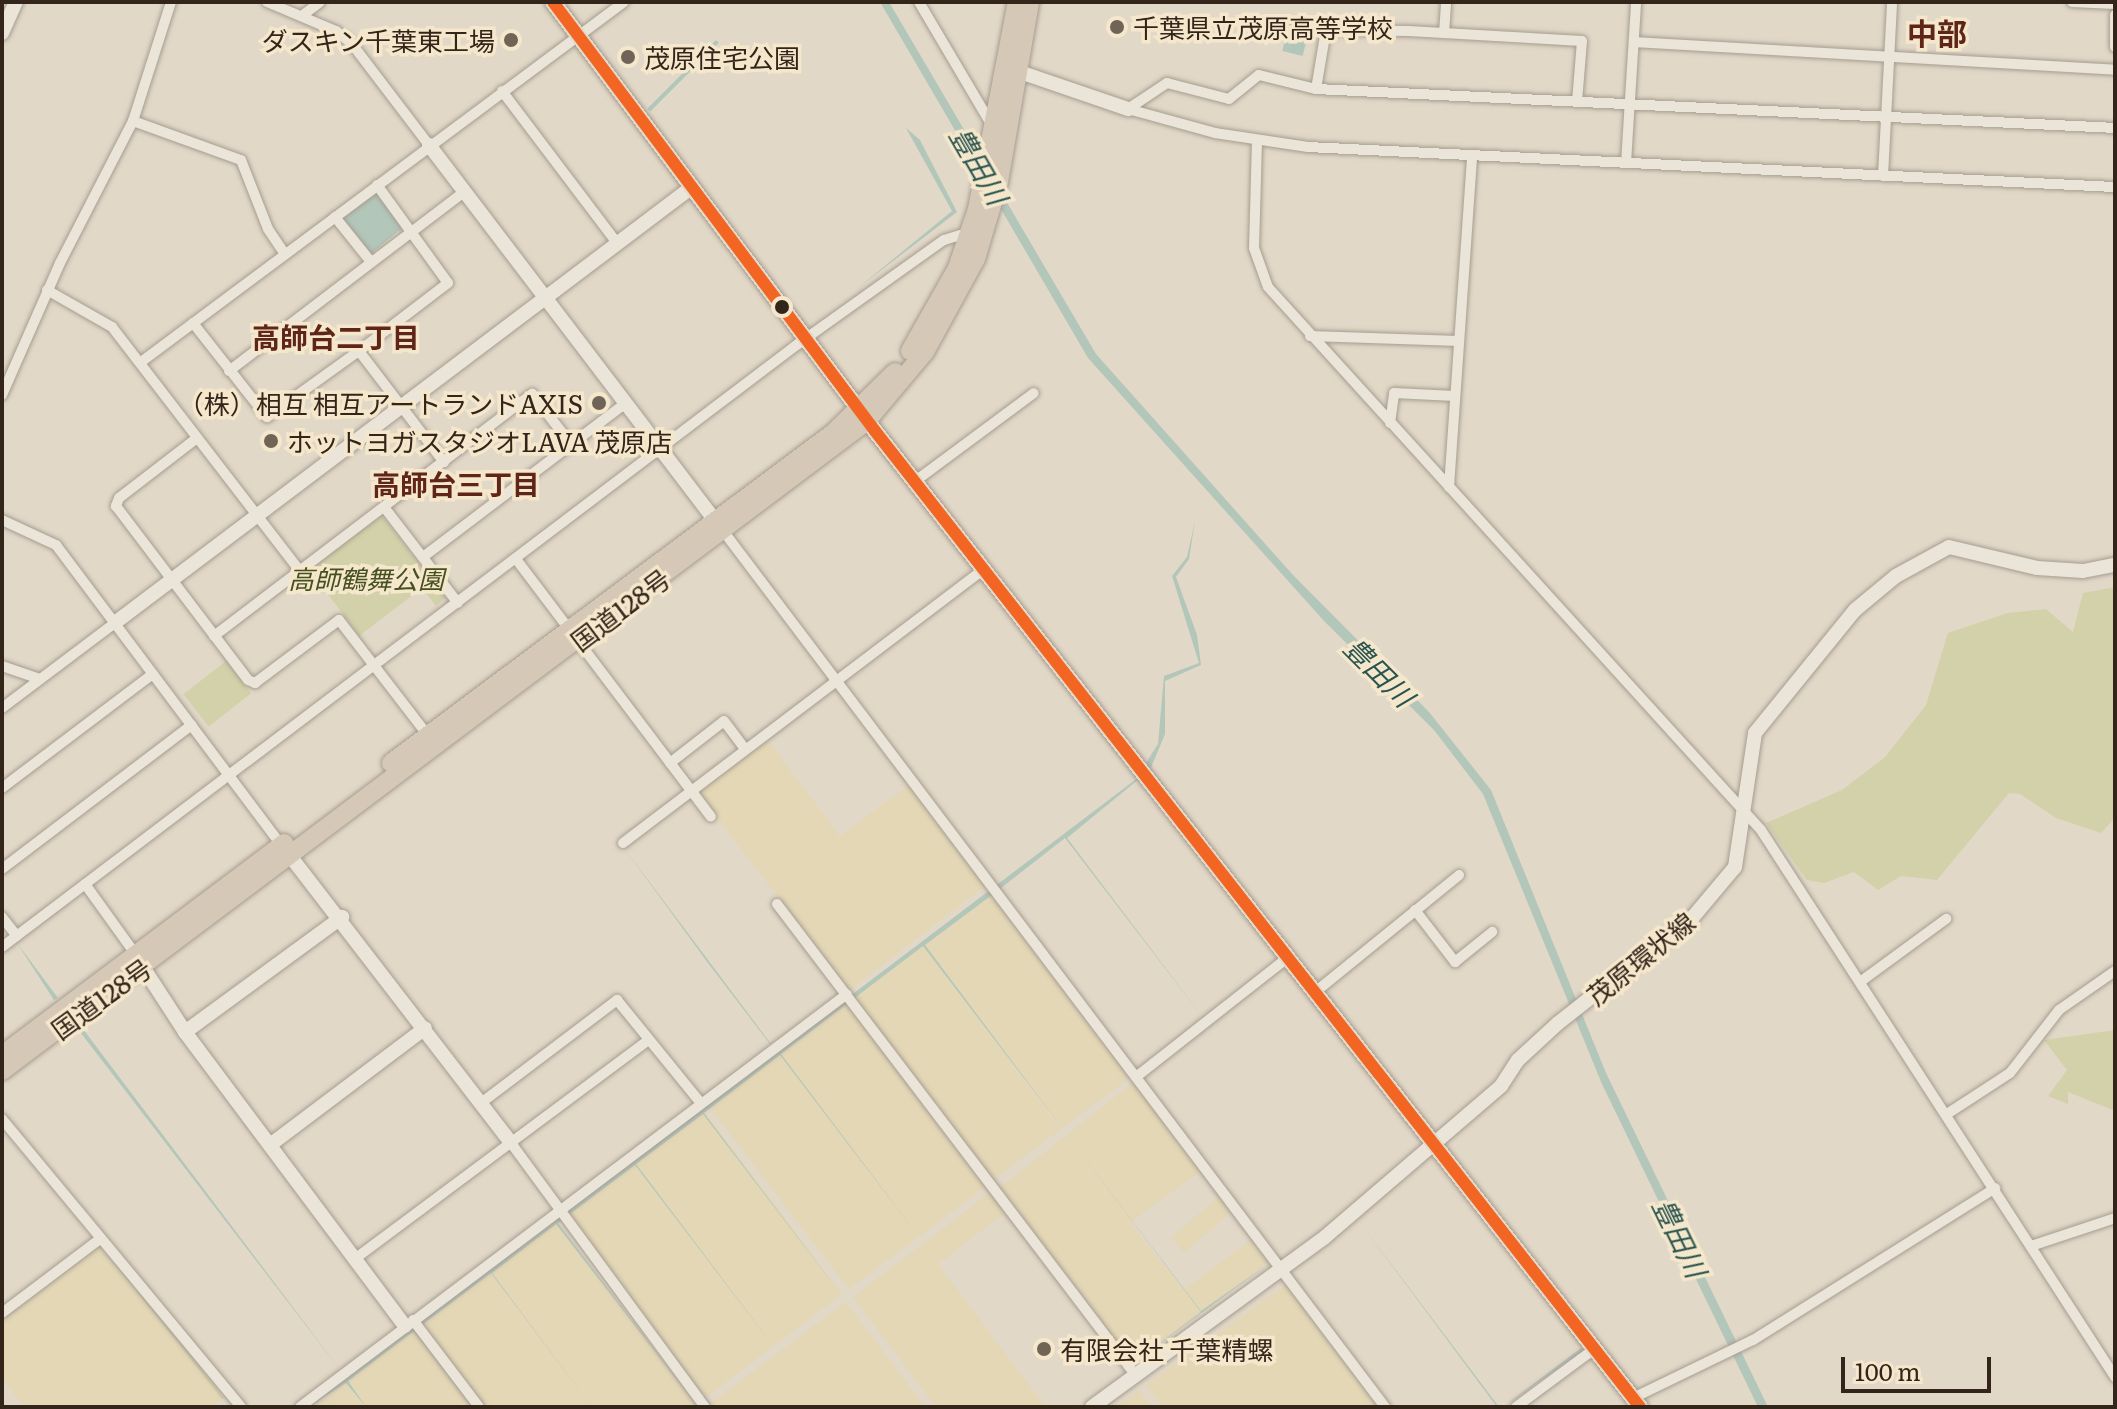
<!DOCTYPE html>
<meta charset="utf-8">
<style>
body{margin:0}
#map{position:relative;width:2117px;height:1409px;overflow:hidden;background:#e2d8c7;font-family:Literata,"Noto Sans JP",serif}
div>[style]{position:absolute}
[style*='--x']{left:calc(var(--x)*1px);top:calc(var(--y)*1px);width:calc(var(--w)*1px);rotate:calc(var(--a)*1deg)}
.farmland>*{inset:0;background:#e3d7b6;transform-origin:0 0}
.green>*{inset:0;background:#d3d1a9;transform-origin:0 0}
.water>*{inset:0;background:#b3c6ba;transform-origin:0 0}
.roads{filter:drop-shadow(0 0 2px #a69d91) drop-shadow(0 0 2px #a69d91)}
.street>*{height:10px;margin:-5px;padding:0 5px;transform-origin:5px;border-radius:5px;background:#eae4d9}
.secondary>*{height:14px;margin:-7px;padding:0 7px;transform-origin:7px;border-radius:7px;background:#eae4d9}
.primary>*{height:16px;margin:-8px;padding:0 8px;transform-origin:8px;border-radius:8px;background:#e2daca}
.highway>*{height:18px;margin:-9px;padding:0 9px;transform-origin:9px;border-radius:9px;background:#d5c8b7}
.bus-1>*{height:12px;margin:-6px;padding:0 6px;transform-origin:6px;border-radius:6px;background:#f26522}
.dots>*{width:22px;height:22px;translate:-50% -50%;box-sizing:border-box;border:4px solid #f5e7cb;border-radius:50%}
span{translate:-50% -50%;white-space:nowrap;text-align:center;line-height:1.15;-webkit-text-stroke:7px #f5e7cb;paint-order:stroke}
.poi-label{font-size:26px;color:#33251a}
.left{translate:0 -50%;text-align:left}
.right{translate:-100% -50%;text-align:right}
.park-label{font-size:26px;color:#465021;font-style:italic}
.street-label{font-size:26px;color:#33251a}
.water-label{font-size:28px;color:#29544f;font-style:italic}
.neighbourhood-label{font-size:28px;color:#602519;font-weight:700}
.quarter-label{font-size:30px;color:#602519;font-weight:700}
.frame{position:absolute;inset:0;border:4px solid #33251a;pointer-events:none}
.scale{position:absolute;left:1841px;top:1357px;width:150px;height:36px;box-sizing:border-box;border:4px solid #33251a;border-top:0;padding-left:10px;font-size:24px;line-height:28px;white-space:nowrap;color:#33251a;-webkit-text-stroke:6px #f5e7cb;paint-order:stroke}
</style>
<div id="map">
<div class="farmland">
<div style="clip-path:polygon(767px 739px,840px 836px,909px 785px,985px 886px,850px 990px,696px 791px)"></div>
<div style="left:991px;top:895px;width:229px;height:84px;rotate:53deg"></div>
<div style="left:923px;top:946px;width:229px;height:87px;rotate:53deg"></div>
<div style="clip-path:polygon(847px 1004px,985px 1187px,849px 1289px,710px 1108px,780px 1055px,804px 1087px,781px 1054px)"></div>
<div style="clip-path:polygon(1134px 1082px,1199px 1172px,1131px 1222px,1143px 1239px,1184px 1290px,1252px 1239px,1270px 1261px,1131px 1364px,998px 1189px)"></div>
<div style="clip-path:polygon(705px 1112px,842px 1294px,705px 1398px,567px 1216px,635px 1165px,650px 1184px,636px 1164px)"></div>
<div style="clip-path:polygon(991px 1192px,1006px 1212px,938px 1264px,1046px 1407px,936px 1407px,853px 1297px)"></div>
<div style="left:1218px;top:1197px;width:20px;height:62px;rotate:49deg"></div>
<div style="clip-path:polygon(556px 1224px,695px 1403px,694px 1407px,485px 1407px,422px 1325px,491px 1273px,539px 1336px,492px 1272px)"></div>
<div style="clip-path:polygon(99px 1246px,222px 1399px,212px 1407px,24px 1407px,2px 1378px,2px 1318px)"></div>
<div style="clip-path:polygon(1287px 1284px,1379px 1407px,1163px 1407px,1146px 1385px)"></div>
<div style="clip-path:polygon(846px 1302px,925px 1407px,711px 1407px,711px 1403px)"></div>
<div style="clip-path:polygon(414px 1331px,472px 1407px,366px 1407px,347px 1382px)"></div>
<div style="clip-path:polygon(346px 1383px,364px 1407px,314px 1407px)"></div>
<div style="clip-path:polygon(1139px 1390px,1152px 1407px,1115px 1407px)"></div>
</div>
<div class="green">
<div style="clip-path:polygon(381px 515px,446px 597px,436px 606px,422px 588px,359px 636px,310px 570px)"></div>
<div style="clip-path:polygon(2115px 587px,2115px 818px,2101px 833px,2056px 818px,2020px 794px,2009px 793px,1937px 880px,1901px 876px,1878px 890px,1854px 872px,1824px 883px,1807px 880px,1766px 823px,1842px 790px,1885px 757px,1926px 705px,1948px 633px,2008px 613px,2046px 609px,2073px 632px,2083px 593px)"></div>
<div style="left:226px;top:661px;width:41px;height:54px;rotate:52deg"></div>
<div style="clip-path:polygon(2115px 1030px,2115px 1111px,2068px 1092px,2068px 1104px,2048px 1096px,2067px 1070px,2044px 1040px)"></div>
<div style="clip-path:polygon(99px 1244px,163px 1319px,224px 1398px,222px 1399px)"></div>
</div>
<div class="water">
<div style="clip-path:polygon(880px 2px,889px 2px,1096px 354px,1293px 575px,1429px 712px,1491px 790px,1606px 1073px,1768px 1407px,1758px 1407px,1692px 1271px,1681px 1272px,1690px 1266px,1602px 1084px,1483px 794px,1434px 730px,1324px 621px,1088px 358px)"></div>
<div style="left:1291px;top:16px;width:21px;height:36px;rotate:14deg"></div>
<div style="left:716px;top:40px;width:4px;height:97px;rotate:45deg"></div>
<div style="clip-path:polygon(906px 128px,920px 140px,957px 212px,858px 288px,952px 211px)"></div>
<div style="left:375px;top:192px;width:45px;height:43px;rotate:50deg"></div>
<div style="clip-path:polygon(1195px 521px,1189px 559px,1176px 577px,1197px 635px,1201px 665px,1165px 681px,1165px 734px,1150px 770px,1067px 838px,1204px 1019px,1065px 838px,992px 895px,1000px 905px,992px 895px,925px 945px,1062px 1128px,923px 946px,848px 1003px,985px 1185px,847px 1004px,781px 1054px,919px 1237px,780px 1055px,704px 1113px,840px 1293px,703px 1114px,636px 1164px,774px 1347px,635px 1165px,558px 1223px,695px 1403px,556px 1224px,492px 1273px,592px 1407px,491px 1273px,422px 1325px,485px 1407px,472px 1407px,414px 1331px,348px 1381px,366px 1407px,346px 1383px,308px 1407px,1135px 780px,1158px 744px,1164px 676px,1199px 663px,1172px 576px,1187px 557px)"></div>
<div style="clip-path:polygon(624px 848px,771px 1044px,770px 1044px,708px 963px)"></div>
<div style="clip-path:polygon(17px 943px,58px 998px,54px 1000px)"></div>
<div style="clip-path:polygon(80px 1025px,341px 1371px,77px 1028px)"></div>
<div style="clip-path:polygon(1067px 1135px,1201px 1311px,1271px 1262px,1132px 1364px,1201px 1312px)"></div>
<div style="clip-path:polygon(1361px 1224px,1499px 1407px,1497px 1407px)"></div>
<div style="clip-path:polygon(1581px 1348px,1583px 1351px,1503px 1407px)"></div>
</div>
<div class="roads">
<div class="street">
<div style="--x:267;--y:2;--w:75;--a:22.8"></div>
<div style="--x:336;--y:31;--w:21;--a:39"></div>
<div style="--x:352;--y:44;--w:127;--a:52.7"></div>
<div style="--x:919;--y:2;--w:145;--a:59.4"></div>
<div style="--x:2072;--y:2;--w:43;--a:2.7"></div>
<div style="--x:303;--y:15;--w:21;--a:-37"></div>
<div style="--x:2115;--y:15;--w:32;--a:90"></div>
<div style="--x:1444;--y:33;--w:31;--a:-86"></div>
<div style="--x:1634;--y:42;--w:482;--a:3.3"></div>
<div style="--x:1316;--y:89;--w:60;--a:-80.4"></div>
<div style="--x:1326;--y:30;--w:83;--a:0.7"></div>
<div style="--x:1409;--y:31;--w:173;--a:3.3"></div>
<div style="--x:1582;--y:41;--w:61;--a:94.7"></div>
<div style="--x:502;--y:91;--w:191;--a:52.9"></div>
<div style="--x:1128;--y:109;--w:47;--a:-33.7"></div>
<div style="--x:1167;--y:83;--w:64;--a:14.5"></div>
<div style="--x:1229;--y:99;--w:38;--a:-39"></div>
<div style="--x:1259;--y:75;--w:59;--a:13.8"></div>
<div style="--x:1316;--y:89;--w:800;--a:2.79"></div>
<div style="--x:1128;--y:109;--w:90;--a:15.4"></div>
<div style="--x:1215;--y:133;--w:94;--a:8.6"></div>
<div style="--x:1308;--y:147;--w:808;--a:2.84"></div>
<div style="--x:133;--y:121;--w:115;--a:19.9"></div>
<div style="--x:241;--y:160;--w:74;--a:68.6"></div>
<div style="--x:268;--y:229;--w:30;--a:56"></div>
<div style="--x:1257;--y:141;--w:107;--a:91.6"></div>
<div style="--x:1254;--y:248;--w:41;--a:70.3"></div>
<div style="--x:1268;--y:287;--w:733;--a:47.76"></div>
<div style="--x:1761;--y:830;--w:652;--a:57.09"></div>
<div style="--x:1626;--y:163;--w:161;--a:-86.4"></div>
<div style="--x:1883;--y:176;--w:174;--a:-87"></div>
<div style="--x:335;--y:217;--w:58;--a:51.3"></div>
<div style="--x:47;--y:290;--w:75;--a:29.6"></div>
<div style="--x:112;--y:327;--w:308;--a:52.4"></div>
<div style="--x:193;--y:323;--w:120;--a:51.8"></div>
<div style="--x:267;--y:417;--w:113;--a:-35.7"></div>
<div style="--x:359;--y:351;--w:112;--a:-37.4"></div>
<div style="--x:448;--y:283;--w:121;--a:-125.9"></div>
<div style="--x:1310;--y:336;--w:149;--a:1.9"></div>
<div style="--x:359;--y:351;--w:140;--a:52.6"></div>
<div style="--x:141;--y:362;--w:602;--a:-36.7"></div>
<div style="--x:229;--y:371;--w:297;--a:-37.3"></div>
<div style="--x:2;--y:395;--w:144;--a:-66.3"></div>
<div style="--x:60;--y:263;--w:160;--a:-62.8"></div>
<div style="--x:133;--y:121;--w:125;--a:-72.3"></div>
<div style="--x:1390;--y:423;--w:30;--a:-82"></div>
<div style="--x:1394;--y:393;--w:61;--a:2.8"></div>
<div style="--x:197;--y:438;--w:98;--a:142.4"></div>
<div style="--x:119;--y:498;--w:9;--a:111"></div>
<div style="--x:116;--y:506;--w:218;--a:52.8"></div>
<div style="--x:248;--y:680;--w:8;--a:23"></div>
<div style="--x:255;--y:683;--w:105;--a:-36.9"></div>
<div style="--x:339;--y:620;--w:148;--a:52.4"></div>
<div style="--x:914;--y:482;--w:149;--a:-36.6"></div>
<div style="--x:1449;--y:487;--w:332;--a:-86"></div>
<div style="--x:384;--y:507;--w:121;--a:52.4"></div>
<div style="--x:2;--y:520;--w:60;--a:24.8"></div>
<div style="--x:56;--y:545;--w:375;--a:53.1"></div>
<div style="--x:724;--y:532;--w:1097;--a:52.93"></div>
<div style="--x:423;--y:557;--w:255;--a:-37.2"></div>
<div style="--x:516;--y:559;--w:323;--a:52.9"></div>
<div style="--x:214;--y:636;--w:400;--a:-37.3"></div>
<div style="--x:532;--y:394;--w:63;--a:52"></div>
<div style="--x:2;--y:666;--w:40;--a:18.9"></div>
<div style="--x:2;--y:708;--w:143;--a:-37"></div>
<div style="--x:670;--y:763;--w:68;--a:-37.9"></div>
<div style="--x:724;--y:721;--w:35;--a:53"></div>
<div style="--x:2;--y:788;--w:189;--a:-37.1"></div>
<div style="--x:623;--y:843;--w:452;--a:-37.2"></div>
<div style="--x:2;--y:869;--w:238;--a:-37.2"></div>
<div style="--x:85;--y:884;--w:87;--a:54.3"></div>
<div style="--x:777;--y:904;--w:594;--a:52.73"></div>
<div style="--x:1415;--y:910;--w:66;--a:52.4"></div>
<div style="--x:1455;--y:962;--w:48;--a:-39"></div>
<div style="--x:2;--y:917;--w:24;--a:52"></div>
<div style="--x:2;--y:947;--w:999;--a:-37.15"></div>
<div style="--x:798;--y:344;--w:179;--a:-35.5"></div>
<div style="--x:944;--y:240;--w:27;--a:-17"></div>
<div style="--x:1860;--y:982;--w:107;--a:-36.2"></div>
<div style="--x:1314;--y:993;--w:187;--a:-39.1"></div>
<div style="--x:1136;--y:1077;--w:192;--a:-38.2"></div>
<div style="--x:481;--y:1103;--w:171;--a:-37.1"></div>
<div style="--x:617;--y:1000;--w:132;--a:50.9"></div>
<div style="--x:1947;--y:1114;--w:75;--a:-33.1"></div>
<div style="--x:2010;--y:1073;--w:80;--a:-52.1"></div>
<div style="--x:2059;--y:1010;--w:68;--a:-34.9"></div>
<div style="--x:2;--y:1119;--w:374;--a:50.3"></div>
<div style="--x:511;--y:1143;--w:328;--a:53.7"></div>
<div style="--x:2031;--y:1246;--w:89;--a:-18.4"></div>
<div style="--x:356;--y:1258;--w:364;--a:-36.7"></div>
<div style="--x:2;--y:1313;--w:124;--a:-37.1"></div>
<div style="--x:413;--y:1320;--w:109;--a:52.8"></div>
<div style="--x:1633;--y:1398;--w:133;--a:-25.8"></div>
<div style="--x:1753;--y:1340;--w:286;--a:-32.1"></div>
<div style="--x:300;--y:1407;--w:685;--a:-37.05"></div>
<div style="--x:1516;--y:1407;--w:97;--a:-36.6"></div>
</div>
<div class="secondary">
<div style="--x:2;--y:33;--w:34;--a:-66"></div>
<div style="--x:1011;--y:69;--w:124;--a:18.9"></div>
<div style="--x:429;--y:145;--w:482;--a:52.7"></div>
<div style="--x:116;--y:622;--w:722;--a:-37.06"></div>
<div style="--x:284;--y:848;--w:372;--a:52.4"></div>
<div style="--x:137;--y:958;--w:88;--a:57"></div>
<div style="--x:185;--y:1032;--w:367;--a:53.2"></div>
<div style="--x:185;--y:1032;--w:195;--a:-36.2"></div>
<div style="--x:270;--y:1145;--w:194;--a:-37"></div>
<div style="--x:1092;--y:1407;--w:288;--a:-36.1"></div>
<div style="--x:1325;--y:1237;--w:232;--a:-40.6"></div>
<div style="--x:1501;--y:1086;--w:31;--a:-57"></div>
<div style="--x:1518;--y:1060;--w:53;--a:-42.7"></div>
<div style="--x:1557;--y:1024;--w:173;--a:-38.2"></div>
<div style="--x:1693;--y:917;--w:65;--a:-50"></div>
<div style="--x:1735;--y:867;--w:135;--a:-81.5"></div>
<div style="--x:1755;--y:733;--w:159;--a:-50.9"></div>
<div style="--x:1855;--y:610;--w:53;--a:-39.7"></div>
<div style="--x:1896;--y:576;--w:60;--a:-28.7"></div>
<div style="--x:1949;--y:547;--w:90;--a:13.4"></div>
<div style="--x:2037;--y:568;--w:46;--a:3.7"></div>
<div style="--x:2083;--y:571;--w:33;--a:-11"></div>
</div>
<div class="primary">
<div style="--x:553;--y:2;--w:536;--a:53.11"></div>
<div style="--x:875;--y:431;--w:1240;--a:51.91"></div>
</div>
<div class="highway">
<div style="--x:910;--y:351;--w:95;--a:-60.5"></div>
<div style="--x:957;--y:268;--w:62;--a:-71.3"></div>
<div style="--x:977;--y:209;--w:211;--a:-79.1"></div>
<div style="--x:391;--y:763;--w:552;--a:-36.75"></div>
<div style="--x:833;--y:433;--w:87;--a:-44.5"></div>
<div style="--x:2;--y:1055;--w:353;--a:-36.9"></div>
<div style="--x:2;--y:1071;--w:1082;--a:-36.92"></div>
<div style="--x:867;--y:421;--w:90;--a:-50"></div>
<div style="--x:925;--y:352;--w:106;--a:-61.3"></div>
<div style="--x:976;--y:259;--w:80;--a:-73.4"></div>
<div style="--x:999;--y:182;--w:183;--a:-80.2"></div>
</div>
</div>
<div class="bus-1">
<div style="--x:553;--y:2;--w:536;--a:53.11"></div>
<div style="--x:875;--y:431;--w:1240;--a:51.91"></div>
</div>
<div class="dots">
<div style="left:1117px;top:27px;background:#706457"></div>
<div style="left:511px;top:40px;background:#706457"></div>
<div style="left:628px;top:57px;background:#706457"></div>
<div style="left:782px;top:307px;background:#33251a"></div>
<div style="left:599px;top:403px;background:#706457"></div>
<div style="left:271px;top:441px;background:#706457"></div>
<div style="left:1044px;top:1349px;background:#706457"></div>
</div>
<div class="poi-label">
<span class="left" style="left:1133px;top:27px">千葉県立茂原高等学校</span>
<span class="right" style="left:495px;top:40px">ダスキン千葉東工場</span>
<span class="left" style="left:644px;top:57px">茂原住宅公園</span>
<span class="right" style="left:583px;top:403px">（株）相互 相互アートランドAXIS</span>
<span class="left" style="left:287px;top:441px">ホットヨガスタジオLAVA 茂原店</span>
<span class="left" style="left:1060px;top:1349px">有限会社 千葉精螺</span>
</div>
<div class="park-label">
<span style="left:366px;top:578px">高師鶴舞公園</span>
</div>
<div class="street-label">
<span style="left:620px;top:609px;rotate:-37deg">国道128号</span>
<span style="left:1640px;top:958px;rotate:-39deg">茂原環状線</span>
<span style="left:101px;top:998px;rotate:-36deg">国道128号</span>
</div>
<div class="water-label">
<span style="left:980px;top:165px;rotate:60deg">豊田川</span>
<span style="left:1380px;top:671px;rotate:45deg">豊田川</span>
<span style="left:1681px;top:1237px;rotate:64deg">豊田川</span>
</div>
<div class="neighbourhood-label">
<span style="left:336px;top:336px">高師台二丁目</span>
<span style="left:456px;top:483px">高師台三丁目</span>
</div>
<div class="quarter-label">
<span style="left:1937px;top:32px">中部</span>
</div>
<div class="frame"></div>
<div class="scale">100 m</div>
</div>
